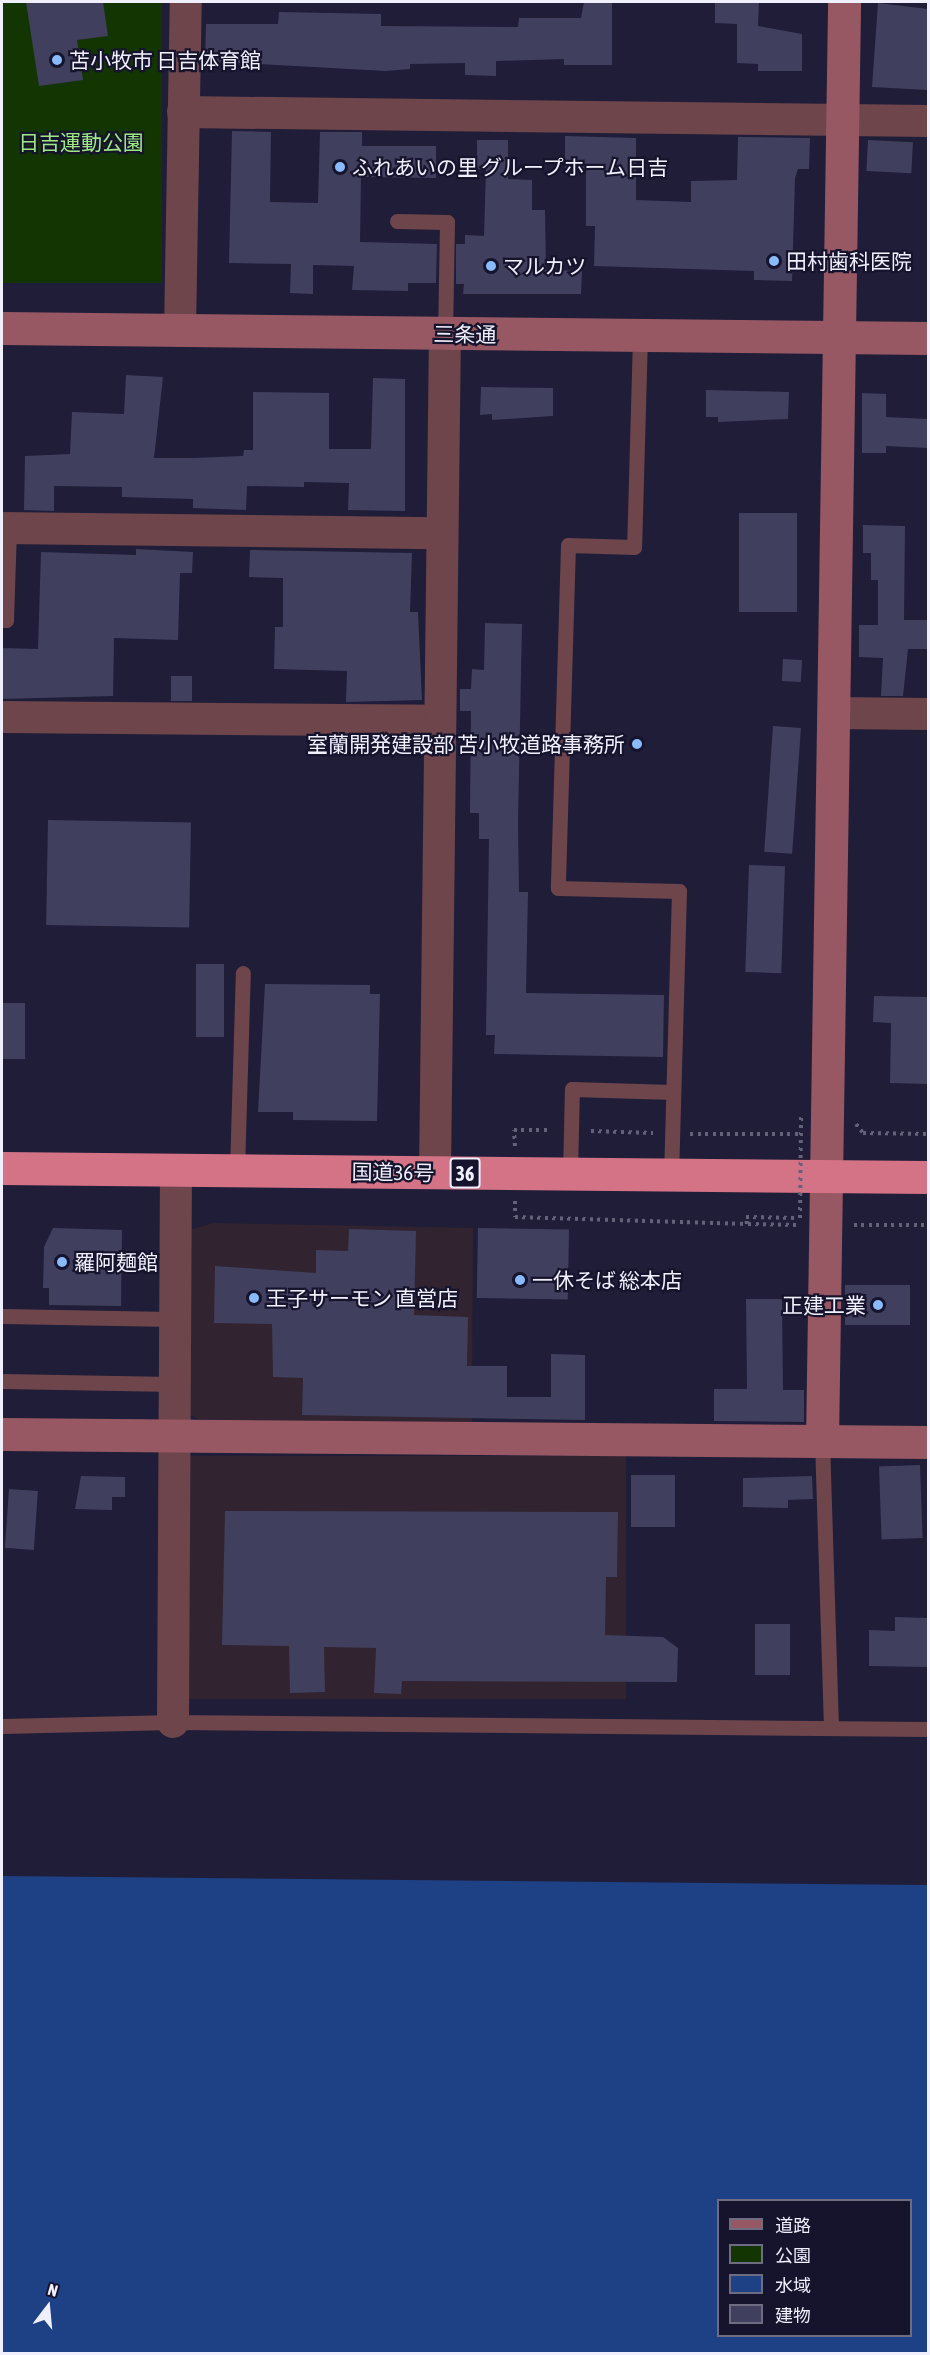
<!DOCTYPE html>
<meta charset="utf-8">
<style>
body{margin:0}
#map{position:relative;width:930px;height:2355px;overflow:hidden;background:#1f1d38;font-family:"Asap Condensed","Noto Sans JP",sans-serif}
div>[style]{position:absolute}
[style*='--x']{left:calc(var(--x)*1px);top:calc(var(--y)*1px);width:calc(var(--w)*1px);rotate:calc(var(--a)*1deg)}
.industrial>*{inset:0;background:#312330;transform-origin:0 0}
.green>*{inset:0;background:#123502;transform-origin:0 0}
.water>*{inset:0;background:#1e4085}
.building>*{inset:0;background:#403f5d;transform-origin:0 0}
.path>*{height:4px;margin-top:-2px;transform-origin:0;background:repeating-linear-gradient(90deg,#646279 0 3px,transparent 0 7.5px)}
.lane>*{height:15px;margin:-7.5px;padding:0 7.5px;transform-origin:7.5px;border-radius:7.5px;background:#6d454b}
.street>*{height:32px;margin:-16px;padding:0 16px;transform-origin:16px;border-radius:16px;background:#6d454b}
.secondary>*{height:33px;margin:-16.5px;padding:0 16.5px;transform-origin:16.5px;border-radius:16.5px;background:#975863}
.highway>*{height:33px;margin:-16.5px;padding:0 16.5px;transform-origin:16.5px;border-radius:16.5px;background:#d47385}
.path-bridge>*{height:4px;margin-top:-2px;transform-origin:0;background:repeating-linear-gradient(90deg,#646279 0 3px,transparent 0 7.5px)}
.dots>*{width:16px;height:16px;translate:-50% -50%;box-sizing:border-box;border:3px solid #16142d;border-radius:50%}
span{translate:-50% -50%;white-space:nowrap;text-align:center;line-height:1.15;-webkit-text-stroke:4.5px #16142d;paint-order:stroke}
.shield-label span{padding:2px 4px;background:#16142d;border:2px solid;border-radius:4px;-webkit-text-stroke-width:0}
.shield-label{font-size:20px;color:#efeffe;font-weight:700}
.poi-label{font-size:21px;color:#efeffe}
.left{translate:0 -50%;text-align:left}
.right{translate:-100% -50%;text-align:right}
.park-label{font-size:21px;color:#9de882}
.street-label{font-size:21px;color:#efeffe}
.frame{position:absolute;inset:0;border:3px solid #efeffe;pointer-events:none}
.legend{position:absolute;left:717px;top:2199px;width:195px;height:138px;box-sizing:border-box;background:#16142d;border:2px solid #6d6c81;margin:0;padding:8px 10px;list-style:none;font-size:18px;color:#efeffe}
.legend li{display:flex;align-items:center;gap:12px;height:30px}
.legend b{width:30px;border:2px solid #6d6c81}
.north{position:absolute;left:18px;top:2277px;width:60px;height:60px;-webkit-text-stroke:4px #16142d;paint-order:stroke;rotate:16deg;font-size:16px;font-weight:700;line-height:24px;text-align:center;color:#efeffe}
.north::after{content:'';display:block;margin:auto;width:21px;height:27px;background:#efeffe;clip-path:polygon(50% 0,100% 100%,50% 72%,0 100%)}
</style>
<div id="map">
<div class="industrial">
<div style="clip-path:polygon(213px 1223px,473px 1228px,472px 1427px,199px 1419px,185px 1413px,190px 1230px)"></div>
<div style="left:626px;top:1456px;width:243px;height:440px;rotate:90deg"></div>
</div>
<div class="green">
<div style="left:2px;top:2px;width:160px;height:281px"></div>
</div>
<div class="water">
<div style="clip-path:polygon(evenodd,2px 1876px,928px 1885px,928px 2353px,2px 2353px,2px 1876px,718px 2200px,910px 2200px,910px 2336px,718px 2336px,718px 2200px)"></div>
</div>
<div class="building">
<div style="clip-path:polygon(26px 2px,103px 2px,108px 36px,77px 40px,83px 80px,39px 86px)"></div>
<div style="clip-path:polygon(584px 2px,612px 2px,612px 65px,564px 65px,564px 59px,496px 61px,496px 76px,465px 75px,465px 63px,410px 64px,410px 69px,386px 71px,205px 61px,206px 24px,278px 24px,279px 12px,381px 14px,381px 26px,518px 27px,519px 18px,581px 18px)"></div>
<div style="clip-path:polygon(715px 2px,759px 2px,758px 26px,802px 34px,802px 71px,758px 71px,758px 64px,737px 63px,737px 24px,715px 23px)"></div>
<div style="clip-path:polygon(878px 3px,928px 9px,928px 90px,872px 87px)"></div>
<div style="clip-path:polygon(232px 131px,271px 132px,270px 202px,318px 203px,320px 132px,362px 132px,362px 146px,436px 146px,436px 178px,361px 177px,360px 242px,437px 244px,436px 283px,408px 283px,408px 291px,352px 290px,354px 266px,313px 265px,313px 294px,290px 293px,291px 264px,229px 263px)"></div>
<div style="clip-path:polygon(565px 136px,636px 138px,636px 200px,691px 202px,691px 181px,737px 180px,738px 137px,810px 138px,809px 169px,798px 169px,795px 178px,792px 281px,754px 280px,754px 271px,594px 266px,595px 226px,586px 226px,586px 170px,565px 170px)"></div>
<div style="clip-path:polygon(477px 140px,508px 140px,508px 179px,532px 180px,532px 210px,545px 210px,546px 270px,582px 271px,581px 294px,463px 294px,464px 284px,456px 284px,456px 244px,465px 244px,465px 235px,484px 236px,486px 169px,477px 169px)"></div>
<div style="left:868px;top:140px;width:45px;height:31px;rotate:3deg"></div>
<div style="clip-path:polygon(126px 375px,163px 377px,154px 458px,194px 458px,243px 456px,244px 450px,253px 450px,253px 392px,329px 393px,329px 449px,371px 449px,373px 378px,405px 379px,405px 511px,348px 510px,349px 483px,304px 482px,304px 487px,247px 486px,246px 510px,193px 508px,193px 499px,122px 497px,122px 487px,54px 486px,54px 511px,24px 510px,25px 456px,70px 454px,72px 412px,124px 414px)"></div>
<div style="clip-path:polygon(481px 387px,553px 388px,553px 416px,492px 420px,492px 414px,480px 415px)"></div>
<div style="clip-path:polygon(706px 390px,789px 392px,788px 419px,718px 422px,718px 417px,706px 417px)"></div>
<div style="clip-path:polygon(862px 393px,886px 394px,886px 417px,928px 419px,928px 448px,886px 446px,886px 453px,862px 453px)"></div>
<div style="left:739px;top:513px;width:58px;height:99px"></div>
<div style="clip-path:polygon(863px 525px,905px 526px,904px 620px,928px 620px,928px 649px,908px 649px,903px 696px,881px 696px,883px 658px,859px 657px,859px 625px,878px 625px,878px 580px,871px 580px,871px 553px,863px 553px)"></div>
<div style="clip-path:polygon(136px 549px,193px 552px,192px 573px,180px 573px,178px 640px,114px 638px,113px 696px,2px 699px,2px 648px,38px 649px,41px 552px,136px 555px)"></div>
<div style="clip-path:polygon(250px 550px,412px 553px,410px 612px,418px 612px,422px 700px,346px 702px,347px 671px,274px 669px,275px 627px,283px 627px,283px 578px,249px 577px)"></div>
<div style="clip-path:polygon(485px 623px,522px 624px,518px 823px,519px 892px,528px 892px,526px 993px,664px 995px,663px 1057px,494px 1054px,495px 1035px,486px 1035px,489px 839px,479px 839px,479px 813px,470px 813px,471px 711px,460px 711px,460px 689px,471px 689px,472px 669px,484px 670px)"></div>
<div style="left:783px;top:659px;width:19px;height:22px;rotate:3deg"></div>
<div style="left:192px;top:676px;width:25px;height:21px;rotate:90deg"></div>
<div style="left:773px;top:726px;width:28px;height:126px;rotate:4deg"></div>
<div style="left:48px;top:820px;width:143px;height:105px;rotate:1deg"></div>
<div style="left:749px;top:865px;width:36px;height:107px;rotate:2deg"></div>
<div style="left:196px;top:964px;width:28px;height:73px"></div>
<div style="clip-path:polygon(265px 984px,370px 985px,370px 994px,380px 994px,377px 1121px,293px 1120px,293px 1112px,258px 1112px)"></div>
<div style="clip-path:polygon(874px 996px,928px 997px,928px 1084px,890px 1083px,891px 1023px,873px 1022px)"></div>
<div style="left:2px;top:1003px;width:23px;height:56px"></div>
<div style="clip-path:polygon(53px 1228px,122px 1230px,121px 1306px,49px 1305px,49px 1288px,43px 1288px,44px 1247px)"></div>
<div style="left:478px;top:1228px;width:91px;height:70px;rotate:1deg"></div>
<div style="clip-path:polygon(349px 1229px,416px 1231px,414px 1315px,468px 1317px,467px 1366px,507px 1366px,507px 1397px,551px 1397px,551px 1354px,585px 1355px,585px 1420px,302px 1415px,303px 1378px,273px 1377px,272px 1324px,214px 1323px,215px 1266px,316px 1273px,316px 1250px,348px 1251px)"></div>
<div style="left:845px;top:1285px;width:65px;height:40px"></div>
<div style="clip-path:polygon(746px 1299px,782px 1299px,783px 1390px,804px 1390px,804px 1422px,714px 1421px,714px 1389px,747px 1389px)"></div>
<div style="left:920px;top:1465px;width:73px;height:41px;rotate:88deg"></div>
<div style="left:675px;top:1475px;width:52px;height:44px;rotate:90deg"></div>
<div style="clip-path:polygon(81px 1476px,125px 1477px,125px 1497px,112px 1497px,112px 1510px,75px 1509px)"></div>
<div style="clip-path:polygon(812px 1476px,813px 1499px,788px 1500px,788px 1508px,743px 1507px,743px 1478px)"></div>
<div style="left:9px;top:1489px;width:29px;height:59px;rotate:4deg"></div>
<div style="clip-path:polygon(225px 1511px,618px 1512px,617px 1577px,606px 1577px,605px 1635px,663px 1637px,678px 1648px,677px 1682px,402px 1681px,401px 1694px,374px 1693px,376px 1648px,324px 1647px,325px 1692px,290px 1693px,289px 1646px,222px 1645px)"></div>
<div style="clip-path:polygon(895px 1617px,928px 1618px,928px 1667px,869px 1666px,869px 1630px,895px 1631px)"></div>
<div style="left:755px;top:1624px;width:35px;height:51px"></div>
</div>
<div class="path">
<div style="--x:856;--y:1124;--w:11;--a:52"></div>
<div style="--x:863;--y:1133;--w:65;--a:0.9"></div>
<div style="--x:591;--y:1131;--w:62;--a:1.8"></div>
<div style="--x:690;--y:1134;--w:110;--a:0"></div>
<div style="--x:515;--y:1146;--w:16;--a:-94"></div>
<div style="--x:514;--y:1130;--w:37;--a:0"></div>
<div style="--x:515;--y:1201;--w:16;--a:90"></div>
<div style="--x:515;--y:1217;--w:232;--a:1.7"></div>
<div style="--x:796;--y:1225;--w:49;--a:-178.8"></div>
<div style="--x:747;--y:1224;--w:7;--a:-98"></div>
<div style="--x:746;--y:1217;--w:51;--a:1.1"></div>
<div style="--x:854;--y:1225;--w:74;--a:0"></div>
</div>
<div class="lane">
<div style="--x:397;--y:221;--w:50;--a:1.1"></div>
<div style="--x:447;--y:222;--w:112;--a:91"></div>
<div style="--x:640;--y:336;--w:211;--a:91.6"></div>
<div style="--x:634;--y:547;--w:66;--a:-178.3"></div>
<div style="--x:568;--y:545;--w:343;--a:91.7"></div>
<div style="--x:558;--y:888;--w:121;--a:1.4"></div>
<div style="--x:679;--y:891;--w:284;--a:91.6"></div>
<div style="--x:2;--y:620;--w:4;--a:0"></div>
<div style="--x:6;--y:620;--w:92;--a:-88.1"></div>
<div style="--x:237;--y:1170;--w:197;--a:-88.3"></div>
<div style="--x:570;--y:1174;--w:85;--a:-88.7"></div>
<div style="--x:572;--y:1089;--w:101;--a:1.7"></div>
<div style="--x:2;--y:1316;--w:170;--a:1"></div>
<div style="--x:2;--y:1381;--w:171;--a:1"></div>
<div style="--x:822;--y:1441;--w:286;--a:88.2"></div>
<div style="--x:2;--y:1726;--w:171;--a:-1.3"></div>
<div style="--x:173;--y:1722;--w:755;--a:0.53"></div>
</div>
<div class="street">
<div style="--x:183;--y:112;--w:745;--a:0.69"></div>
<div style="--x:180;--y:331;--w:329;--a:-89"></div>
<div style="--x:2;--y:528;--w:437;--a:0.7"></div>
<div style="--x:834;--y:713;--w:94;--a:0.6"></div>
<div style="--x:2;--y:717;--w:437;--a:0.5"></div>
<div style="--x:435;--y:1173;--w:839;--a:-89.32"></div>
<div style="--x:173;--y:1722;--w:552;--a:-89.69"></div>
</div>
<div class="secondary">
<div style="--x:2;--y:328;--w:926;--a:0.62"></div>
<div style="--x:2;--y:1434;--w:926;--a:0.49"></div>
<div style="--x:822;--y:1441;--w:1439;--a:-89.12"></div>
</div>
<div class="highway">
<div style="--x:2;--y:1168;--w:926;--a:0.56"></div>
</div>
<div class="path-bridge">
<div style="--x:800;--y:1218;--w:103;--a:-89.4"></div>
</div>
<div class="dots">
<div style="left:57px;top:60px;background:#89bafc"></div>
<div style="left:340px;top:167px;background:#89bafc"></div>
<div style="left:774px;top:261px;background:#89bafc"></div>
<div style="left:491px;top:266px;background:#89bafc"></div>
<div style="left:637px;top:744px;background:#89bafc"></div>
<div style="left:62px;top:1262px;background:#89bafc"></div>
<div style="left:520px;top:1280px;background:#89bafc"></div>
<div style="left:254px;top:1298px;background:#89bafc"></div>
<div style="left:878px;top:1305px;background:#89bafc"></div>
</div>
<div class="shield-label">
<span style="left:465px;top:1173px">36</span>
</div>
<div class="poi-label">
<span class="left" style="left:69px;top:60px">苫小牧市 日吉体育館</span>
<span class="left" style="left:352px;top:167px">ふれあいの里 グループホーム日吉</span>
<span class="left" style="left:786px;top:261px">田村歯科医院</span>
<span class="left" style="left:503px;top:266px">マルカツ</span>
<span class="right" style="left:625px;top:744px">室蘭開発建設部 苫小牧道路事務所</span>
<span class="left" style="left:74px;top:1262px">羅阿麺館</span>
<span class="left" style="left:532px;top:1280px">一休そば 総本店</span>
<span class="left" style="left:266px;top:1298px">王子サーモン 直営店</span>
<span class="right" style="left:866px;top:1305px">正建工業</span>
</div>
<div class="park-label">
<span style="left:81px;top:142px">日吉運動公園</span>
</div>
<div class="street-label">
<span style="left:465px;top:334px;rotate:1deg">三条通</span>
<span style="left:393px;top:1172px;rotate:1deg">国道36号</span>
</div>
<div class="frame"></div>
<ul class="legend">
<li><b style="height:8px;background:#975863"></b>道路</li>
<li><b style="height:16px;background:#123502"></b>公園</li>
<li><b style="height:16px;background:#1e4085"></b>水域</li>
<li><b style="height:16px;background:#403f5d"></b>建物</li>
</ul>
<div class="north">N</div>
</div>
